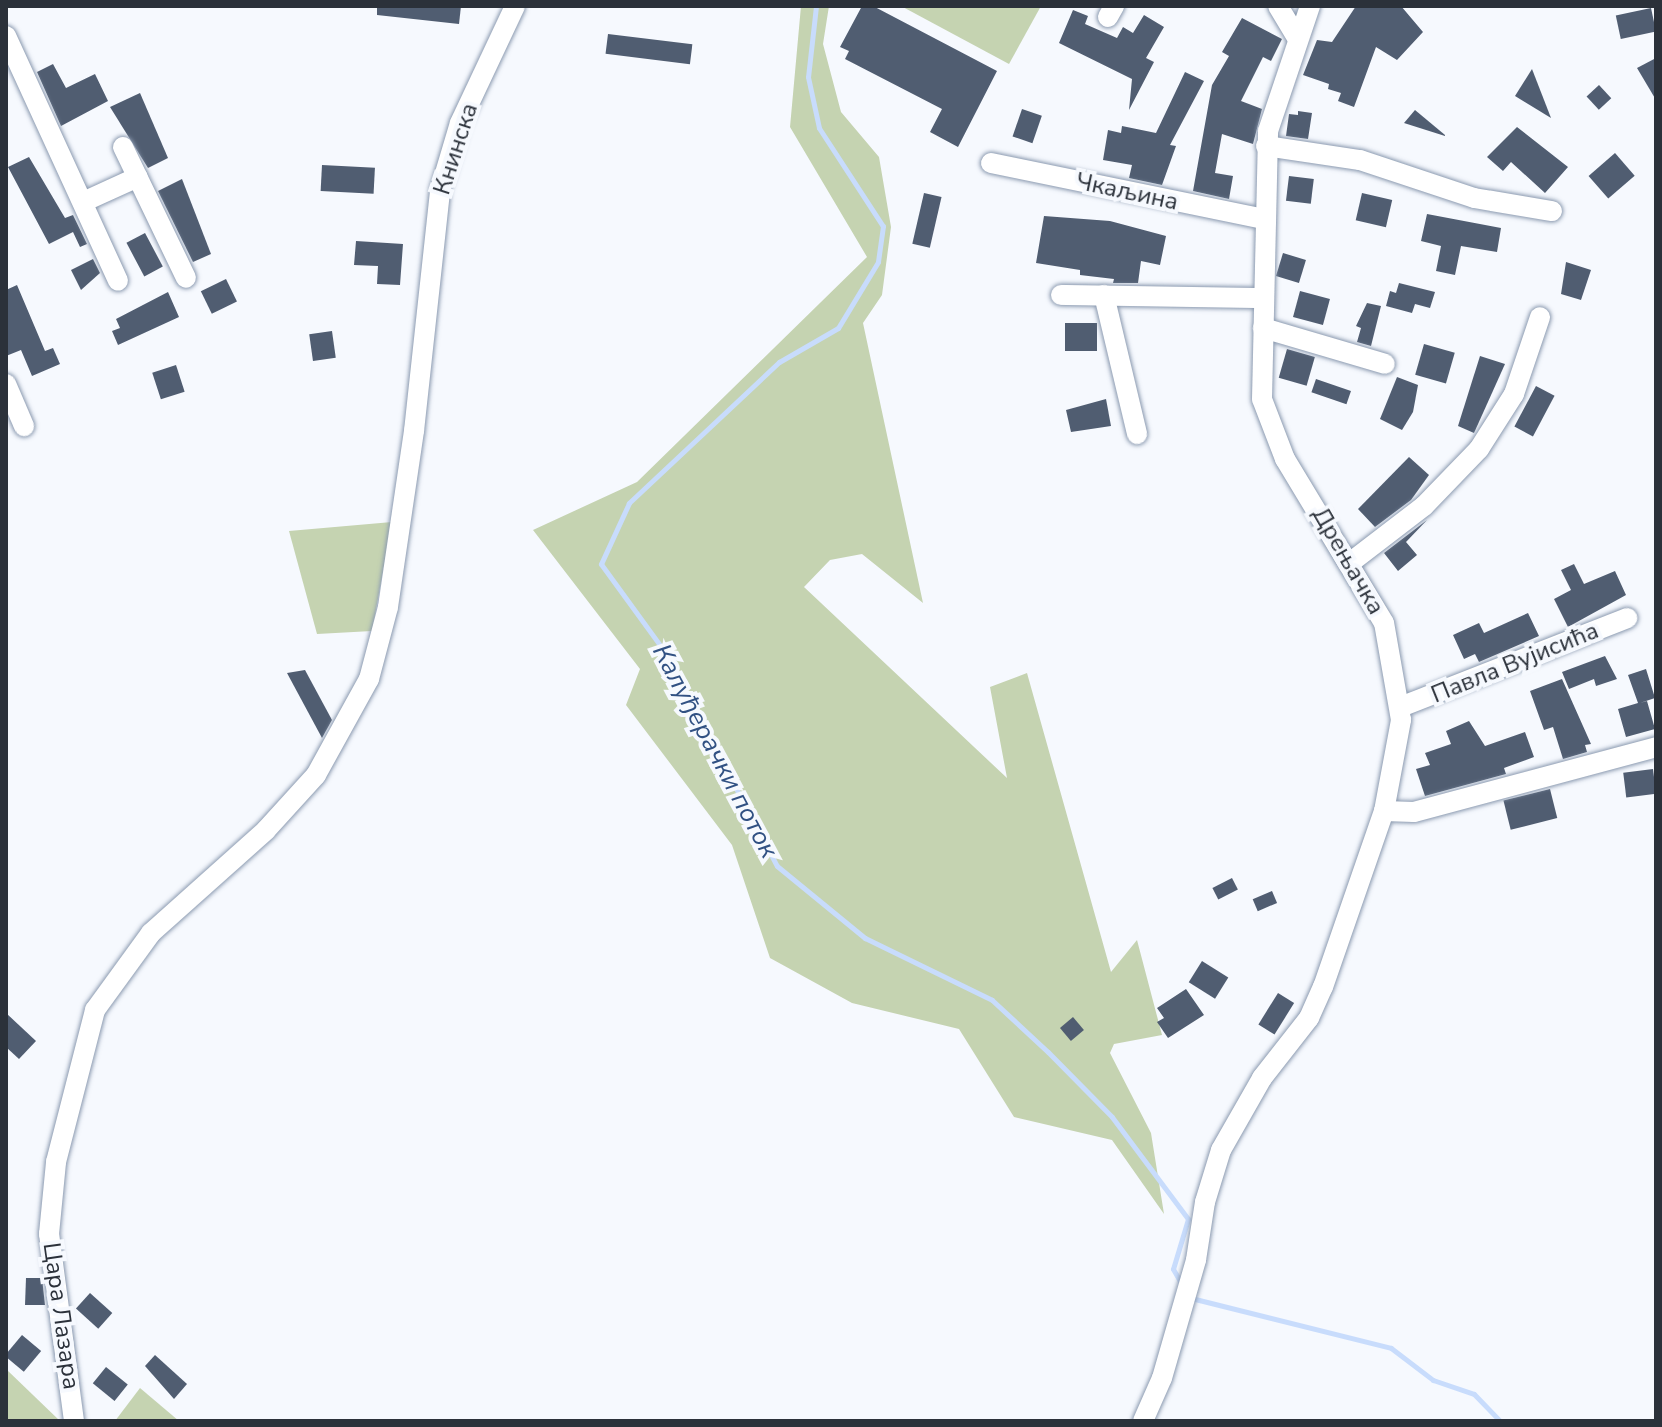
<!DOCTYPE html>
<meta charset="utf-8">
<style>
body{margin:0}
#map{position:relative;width:1662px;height:1427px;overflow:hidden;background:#f6f9fe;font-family:"Nunito Sans",sans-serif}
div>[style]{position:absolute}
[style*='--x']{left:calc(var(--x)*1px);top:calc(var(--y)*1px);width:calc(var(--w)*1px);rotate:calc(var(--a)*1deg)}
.green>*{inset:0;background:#c5d3b1}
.stream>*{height:5px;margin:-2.5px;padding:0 2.5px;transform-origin:2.5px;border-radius:2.5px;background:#c8dcfc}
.building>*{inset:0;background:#505d71;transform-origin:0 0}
.roads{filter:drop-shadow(0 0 2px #8b9ab0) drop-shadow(0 0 2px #8b9ab0)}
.minor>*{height:20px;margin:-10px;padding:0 10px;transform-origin:10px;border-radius:10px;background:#fff}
span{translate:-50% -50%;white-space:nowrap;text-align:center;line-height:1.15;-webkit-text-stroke:8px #f6f9fe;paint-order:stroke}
.street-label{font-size:24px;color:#2b313a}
.water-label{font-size:26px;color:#315183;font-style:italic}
.frame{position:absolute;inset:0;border:8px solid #2b313a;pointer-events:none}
</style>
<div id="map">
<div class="green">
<div style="clip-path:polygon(801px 6px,829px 6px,823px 44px,841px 112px,879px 157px,891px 227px,882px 295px,863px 323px,923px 603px,862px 554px,830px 560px,804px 587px,1007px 778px,990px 687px,1027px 673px,1111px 972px,1137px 940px,1162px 1035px,1114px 1044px,1110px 1053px,1151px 1133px,1164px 1214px,1112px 1140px,1014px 1117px,959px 1029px,852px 1003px,770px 958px,732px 845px,626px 705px,640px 669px,533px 530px,637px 482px,867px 257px,790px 127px)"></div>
<div style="clip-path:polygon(901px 6px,1041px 6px,1009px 64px)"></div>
<div style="clip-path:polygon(392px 522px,372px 631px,317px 634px,289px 531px)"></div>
<div style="clip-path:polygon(6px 1369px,60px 1421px,6px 1421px)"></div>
<div style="clip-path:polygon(140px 1388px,179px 1421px,115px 1421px)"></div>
</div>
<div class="stream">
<div style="--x:816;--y:6;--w:71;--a:96.4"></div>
<div style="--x:808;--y:77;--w:52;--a:77.8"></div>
<div style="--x:819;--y:128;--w:117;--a:56.9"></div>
<div style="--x:883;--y:226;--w:36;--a:98"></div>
<div style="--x:878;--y:262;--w:77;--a:121.2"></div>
<div style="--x:838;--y:328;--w:68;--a:150"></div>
<div style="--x:779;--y:362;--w:206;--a:136.8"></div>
<div style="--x:629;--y:503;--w:67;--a:114.7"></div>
<div style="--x:601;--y:564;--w:104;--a:54"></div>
<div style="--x:662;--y:648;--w:246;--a:62.2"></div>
<div style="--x:777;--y:866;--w:114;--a:39.3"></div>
<div style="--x:865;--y:938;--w:141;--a:26"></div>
<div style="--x:992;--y:1000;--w:76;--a:42.9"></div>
<div style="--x:1048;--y:1052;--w:91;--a:45.4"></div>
<div style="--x:1112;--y:1117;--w:127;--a:53.3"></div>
<div style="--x:1188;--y:1219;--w:52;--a:106.7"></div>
<div style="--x:1173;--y:1269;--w:20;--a:60"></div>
<div style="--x:1191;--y:1298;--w:206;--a:14"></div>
<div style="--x:1391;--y:1348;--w:53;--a:37.3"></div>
<div style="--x:1433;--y:1380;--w:43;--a:18.9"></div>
<div style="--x:1474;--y:1394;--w:37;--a:46"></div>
</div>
<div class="building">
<div style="clip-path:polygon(377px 6px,461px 6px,459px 24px,377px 15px)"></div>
<div style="clip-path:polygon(862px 6px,873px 6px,997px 71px,958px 147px,930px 132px,942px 109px,845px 59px,849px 51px,840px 47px)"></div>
<div style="clip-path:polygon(1356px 6px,1401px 6px,1423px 32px,1397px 60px,1376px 47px,1354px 107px,1338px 101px,1341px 93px,1328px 89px,1329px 84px,1303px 75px,1317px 40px,1332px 42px)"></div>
<div style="left:1651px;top:8px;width:24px;height:36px;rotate:78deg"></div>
<div style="clip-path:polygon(1073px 10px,1088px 16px,1085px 24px,1117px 38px,1123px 27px,1133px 33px,1144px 15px,1164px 27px,1146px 58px,1154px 62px,1129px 110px,1132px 79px,1059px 43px)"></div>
<div style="clip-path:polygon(1242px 18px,1282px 39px,1271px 61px,1263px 57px,1241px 101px,1262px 109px,1253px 144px,1222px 134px,1215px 173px,1233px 176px,1229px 199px,1193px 191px,1212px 85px,1229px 56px,1222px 52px)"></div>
<div style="left:608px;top:34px;width:85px;height:20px;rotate:7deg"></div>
<div style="clip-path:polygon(1656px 58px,1656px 100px,1637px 68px)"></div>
<div style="clip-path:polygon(53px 64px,66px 88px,95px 74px,108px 101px,61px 126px,37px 72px)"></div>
<div style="clip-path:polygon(1532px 69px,1551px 118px,1515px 96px)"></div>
<div style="clip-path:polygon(1185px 72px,1204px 81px,1170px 145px,1176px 146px,1162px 185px,1129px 178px,1132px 165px,1103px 160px,1108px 130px,1121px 133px,1122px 126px,1156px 133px)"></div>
<div style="left:1599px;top:85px;width:18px;height:17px;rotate:47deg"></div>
<div style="clip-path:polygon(140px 93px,168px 158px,148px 168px,110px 107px)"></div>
<div style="left:1022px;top:109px;width:21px;height:29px;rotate:19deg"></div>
<div style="clip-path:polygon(1415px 110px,1445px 135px,1445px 136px,1404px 123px)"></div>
<div style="clip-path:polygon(1298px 111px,1312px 113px,1308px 139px,1286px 136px,1289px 114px,1298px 115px)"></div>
<div style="clip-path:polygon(1517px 127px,1568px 167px,1545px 193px,1511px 162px,1503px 171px,1487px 157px)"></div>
<div style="left:1615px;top:153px;width:30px;height:35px;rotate:49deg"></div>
<div style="clip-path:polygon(29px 157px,65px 218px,73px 215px,87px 244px,80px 247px,73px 232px,49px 244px,8px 167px)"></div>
<div style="left:322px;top:165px;width:53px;height:26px;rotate:3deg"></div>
<div style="left:1289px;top:176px;width:25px;height:25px;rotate:7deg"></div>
<div style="clip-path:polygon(182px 179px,211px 254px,193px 262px,158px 191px)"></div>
<div style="left:924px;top:193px;width:18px;height:52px;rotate:13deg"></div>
<div style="left:1362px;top:193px;width:31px;height:28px;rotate:13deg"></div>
<div style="clip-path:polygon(1427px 214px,1501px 228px,1497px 252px,1461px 246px,1455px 275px,1436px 271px,1441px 246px,1421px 241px)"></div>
<div style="clip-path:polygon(1044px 216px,1110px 221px,1166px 236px,1160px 265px,1141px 261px,1138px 283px,1113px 283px,1114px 279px,1080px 275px,1080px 270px,1036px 263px)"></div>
<div style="left:145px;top:233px;width:38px;height:21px;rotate:62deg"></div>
<div style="clip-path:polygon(356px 241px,403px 244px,400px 285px,377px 284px,378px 266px,354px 265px)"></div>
<div style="left:1283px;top:253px;width:24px;height:24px;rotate:17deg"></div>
<div style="clip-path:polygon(93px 259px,100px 273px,81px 290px,71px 270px)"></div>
<div style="clip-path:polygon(1566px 262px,1591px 270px,1581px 300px,1561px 294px)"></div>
<div style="left:226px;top:279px;width:25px;height:28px;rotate:64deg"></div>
<div style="clip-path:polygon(1399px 283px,1435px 292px,1430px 308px,1415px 304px,1412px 313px,1386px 306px,1390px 291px,1396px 293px)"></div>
<div style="clip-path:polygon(17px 285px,45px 351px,53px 348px,60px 364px,32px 376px,21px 350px,6px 356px,6px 290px)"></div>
<div style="left:1300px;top:291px;width:31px;height:27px;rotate:15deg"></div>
<div style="clip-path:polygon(168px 292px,179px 317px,118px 345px,112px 331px,120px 328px,116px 319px)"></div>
<div style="clip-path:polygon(1367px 303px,1381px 306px,1371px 346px,1357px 342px,1361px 328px,1356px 326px)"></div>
<div style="left:1065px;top:323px;width:32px;height:28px"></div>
<div style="left:332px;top:331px;width:27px;height:23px;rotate:82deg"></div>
<div style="left:1424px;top:344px;width:32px;height:32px;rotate:16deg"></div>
<div style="left:1287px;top:349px;width:29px;height:30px;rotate:16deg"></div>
<div style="clip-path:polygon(1480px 356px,1505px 364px,1474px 433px,1458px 426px)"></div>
<div style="left:176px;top:365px;width:28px;height:25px;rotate:72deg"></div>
<div style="clip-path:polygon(1397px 377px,1418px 385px,1413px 412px,1402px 430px,1380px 419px)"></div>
<div style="left:1316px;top:379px;width:37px;height:14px;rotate:19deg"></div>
<div style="left:1536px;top:386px;width:21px;height:46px;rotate:28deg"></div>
<div style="clip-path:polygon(1106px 399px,1111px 426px,1071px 432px,1066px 410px)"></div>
<div style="clip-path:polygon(1409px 457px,1429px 475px,1411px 500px,1375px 527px,1358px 509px)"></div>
<div style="clip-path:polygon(1427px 520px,1406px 542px,1417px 555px,1398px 571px,1384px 553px)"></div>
<div style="clip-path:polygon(1574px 564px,1584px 584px,1615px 571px,1626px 595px,1568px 627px,1554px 599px,1571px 590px,1561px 570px)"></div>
<div style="clip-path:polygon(1528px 613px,1539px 636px,1479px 662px,1475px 654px,1464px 659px,1453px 635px,1479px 623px,1484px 633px)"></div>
<div style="clip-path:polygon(1605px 656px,1617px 679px,1596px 686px,1594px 679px,1569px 689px,1562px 672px)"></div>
<div style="clip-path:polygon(1646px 669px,1655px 698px,1640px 703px,1647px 701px,1655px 729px,1626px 737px,1618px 709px,1638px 703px,1628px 675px)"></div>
<div style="clip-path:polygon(305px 670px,332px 720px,322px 738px,287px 673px)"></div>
<div style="clip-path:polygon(1562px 679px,1591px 744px,1585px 745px,1587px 752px,1563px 759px,1553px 727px,1544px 730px,1530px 691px)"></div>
<div style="clip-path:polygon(1469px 721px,1485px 746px,1525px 732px,1534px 757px,1504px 768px,1506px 774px,1425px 796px,1416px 769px,1430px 765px,1425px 753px,1451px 744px,1446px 731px)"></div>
<div style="left:1653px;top:769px;width:25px;height:30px;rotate:83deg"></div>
<div style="left:1550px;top:789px;width:30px;height:48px;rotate:76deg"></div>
<div style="left:1232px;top:878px;width:13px;height:22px;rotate:63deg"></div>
<div style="left:1272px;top:891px;width:13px;height:21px;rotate:67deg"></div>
<div style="left:1202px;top:961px;width:31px;height:25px;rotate:32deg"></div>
<div style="clip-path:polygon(1186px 989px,1204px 1015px,1168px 1038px,1157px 1022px,1164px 1018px,1157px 1008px)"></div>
<div style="left:1278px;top:993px;width:19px;height:37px;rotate:32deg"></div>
<div style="clip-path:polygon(6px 1013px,36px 1041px,19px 1059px,6px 1047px)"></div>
<div style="left:1073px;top:1017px;width:17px;height:17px;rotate:50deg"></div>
<div style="clip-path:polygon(26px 1278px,42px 1278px,45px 1305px,25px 1305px)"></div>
<div style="left:90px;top:1293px;width:30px;height:21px;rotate:42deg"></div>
<div style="left:22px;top:1335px;width:25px;height:27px;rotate:40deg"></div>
<div style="clip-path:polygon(155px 1355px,187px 1384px,174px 1399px,145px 1366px)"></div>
<div style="left:106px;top:1367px;width:28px;height:21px;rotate:39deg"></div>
</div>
<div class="roads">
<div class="minor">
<div style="--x:1278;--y:6;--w:35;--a:59"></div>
<div style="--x:1108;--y:17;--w:13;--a:-61"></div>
<div style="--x:6;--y:36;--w:269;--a:65.4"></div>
<div style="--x:1266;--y:146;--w:95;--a:8.5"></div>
<div style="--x:1360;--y:160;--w:120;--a:18.4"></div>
<div style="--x:1474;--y:198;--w:79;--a:9.5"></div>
<div style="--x:123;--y:147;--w:145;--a:64.3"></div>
<div style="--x:991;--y:163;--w:278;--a:11.6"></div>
<div style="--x:83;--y:202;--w:60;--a:-24.4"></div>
<div style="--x:1061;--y:295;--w:200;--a:0.9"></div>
<div style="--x:1104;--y:295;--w:143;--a:76.6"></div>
<div style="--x:1263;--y:328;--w:127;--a:16.4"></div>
<div style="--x:6;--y:384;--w:46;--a:66.8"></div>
<div style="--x:1351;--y:562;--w:92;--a:-37.5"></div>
<div style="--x:1424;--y:506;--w:79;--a:-46"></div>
<div style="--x:1479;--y:449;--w:65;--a:-57.5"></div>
<div style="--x:1514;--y:394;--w:81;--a:-71.3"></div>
<div style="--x:1403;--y:706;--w:241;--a:-21.4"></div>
<div style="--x:1384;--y:811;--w:30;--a:2"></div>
<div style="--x:1414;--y:812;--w:251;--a:-15"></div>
<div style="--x:74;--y:1421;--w:189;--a:-97.6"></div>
<div style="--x:49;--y:1234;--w:72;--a:-84.4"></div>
<div style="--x:56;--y:1162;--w:157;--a:-75.6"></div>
<div style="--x:95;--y:1010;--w:95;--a:-54"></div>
<div style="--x:151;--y:933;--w:154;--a:-41.8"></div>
<div style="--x:266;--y:830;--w:74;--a:-47.7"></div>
<div style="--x:316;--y:775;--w:110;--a:-61.1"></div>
<div style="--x:369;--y:679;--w:74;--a:-75.2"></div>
<div style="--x:388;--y:607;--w:178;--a:-81.6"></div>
<div style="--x:414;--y:431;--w:242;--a:-83.8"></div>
<div style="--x:440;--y:190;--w:70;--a:-73.4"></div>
<div style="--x:460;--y:123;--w:129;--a:-64.8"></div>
<div style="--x:1143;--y:1421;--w:47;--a:-66.2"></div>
<div style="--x:1162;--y:1378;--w:123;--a:-73.9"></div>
<div style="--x:1196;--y:1260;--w:59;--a:-81.2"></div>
<div style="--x:1205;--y:1202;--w:54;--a:-72.9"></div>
<div style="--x:1221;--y:1150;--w:83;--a:-60.3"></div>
<div style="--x:1262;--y:1078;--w:76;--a:-51.9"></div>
<div style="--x:1309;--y:1018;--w:34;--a:-66"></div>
<div style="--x:1323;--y:987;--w:186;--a:-70.9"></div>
<div style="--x:1384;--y:811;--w:93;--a:-79.4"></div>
<div style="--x:1401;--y:720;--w:98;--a:-99.9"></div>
<div style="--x:1384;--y:623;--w:192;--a:-121.1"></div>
<div style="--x:1285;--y:459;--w:64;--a:-111"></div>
<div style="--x:1262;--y:399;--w:268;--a:-88.7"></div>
<div style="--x:1268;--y:131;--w:132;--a:-71.4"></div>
</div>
</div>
<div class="street-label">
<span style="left:456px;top:149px;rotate:-72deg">Книнска</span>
<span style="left:1127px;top:192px;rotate:12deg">Чкаљина</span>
<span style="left:1348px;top:561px;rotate:60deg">Дрењачка</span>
<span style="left:1515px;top:663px;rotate:-22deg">Павла Вујисића</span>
<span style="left:61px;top:1316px;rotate:82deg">Цара Лазара</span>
</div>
<div class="water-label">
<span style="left:715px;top:751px;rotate:62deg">Калуђерачки поток</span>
</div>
<div class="frame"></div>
</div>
